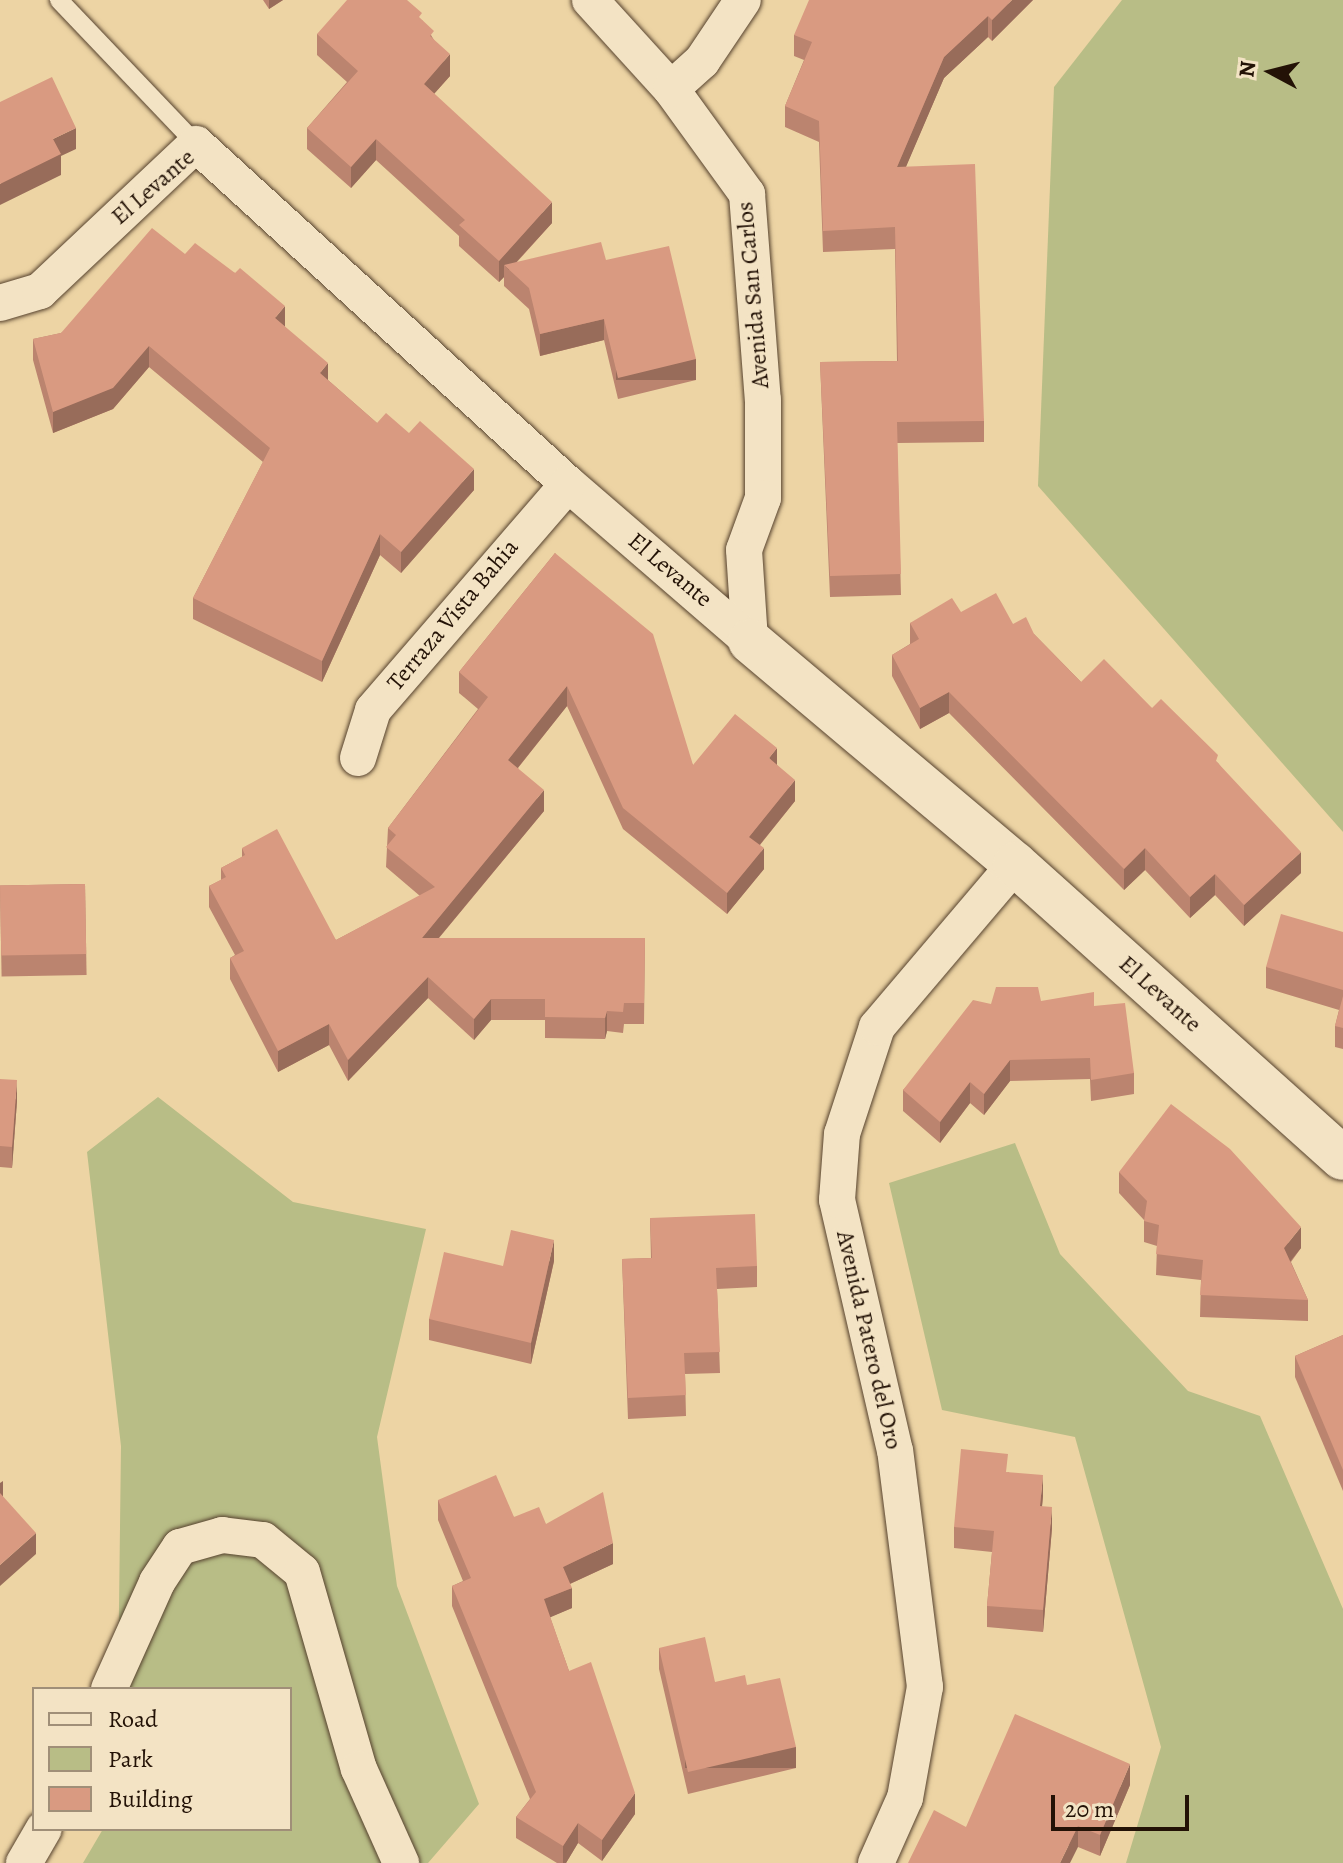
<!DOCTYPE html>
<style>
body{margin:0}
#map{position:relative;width:1343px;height:1863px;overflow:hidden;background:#edd4a4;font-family:Alegreya,serif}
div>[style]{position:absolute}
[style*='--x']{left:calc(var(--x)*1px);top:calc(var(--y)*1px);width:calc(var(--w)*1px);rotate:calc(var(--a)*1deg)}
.green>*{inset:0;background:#b8bd86}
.roads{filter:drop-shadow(0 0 2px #56422e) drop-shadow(0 0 2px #56422e)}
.lane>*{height:18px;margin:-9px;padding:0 9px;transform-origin:9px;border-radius:9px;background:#f3e3c4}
.street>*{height:36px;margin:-18px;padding:0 18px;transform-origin:18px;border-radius:18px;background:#f3e3c4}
.secondary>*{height:44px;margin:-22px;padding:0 22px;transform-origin:22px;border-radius:22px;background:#f3e3c4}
.wall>*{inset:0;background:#bb846f;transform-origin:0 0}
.shaded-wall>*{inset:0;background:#986c5a;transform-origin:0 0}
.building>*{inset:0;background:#d99a81;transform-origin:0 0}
span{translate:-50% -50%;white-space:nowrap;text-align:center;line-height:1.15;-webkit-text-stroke:7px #f3e3c4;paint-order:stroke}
.street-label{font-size:24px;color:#231206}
.legend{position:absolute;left:32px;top:1687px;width:260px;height:144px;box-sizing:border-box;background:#f3e3c4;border:2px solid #a08f78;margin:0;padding:10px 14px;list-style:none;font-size:24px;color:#231206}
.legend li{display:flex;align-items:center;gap:16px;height:40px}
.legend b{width:40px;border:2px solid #a08f78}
.north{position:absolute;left:1231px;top:32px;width:80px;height:80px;-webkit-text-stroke:6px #f3e3c4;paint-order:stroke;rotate:277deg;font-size:22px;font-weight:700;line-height:32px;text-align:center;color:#231206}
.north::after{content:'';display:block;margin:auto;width:28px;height:36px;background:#231206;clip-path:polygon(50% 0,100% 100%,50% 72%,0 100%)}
.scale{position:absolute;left:1051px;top:1795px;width:138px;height:36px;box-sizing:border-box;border:4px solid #231206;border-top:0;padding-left:10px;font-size:24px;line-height:28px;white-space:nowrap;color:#231206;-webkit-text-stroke:6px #f3e3c4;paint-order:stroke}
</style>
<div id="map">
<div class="green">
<div style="clip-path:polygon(1122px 0,1343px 0,1343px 832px,1038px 486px,1054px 87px)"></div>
<div style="clip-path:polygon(158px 1097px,293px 1202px,426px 1229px,377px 1437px,397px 1586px,479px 1804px,428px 1863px,83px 1863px,103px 1829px,290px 1829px,290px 1689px,118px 1689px,121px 1446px,87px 1152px)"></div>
<div style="clip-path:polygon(1015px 1143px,1060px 1254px,1188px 1391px,1260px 1416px,1343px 1609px,1343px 1863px,1126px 1863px,1161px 1747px,1075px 1437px,942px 1410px,889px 1183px)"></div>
</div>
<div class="roads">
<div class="lane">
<div style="--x:59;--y:0;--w:199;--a:46.4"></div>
</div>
<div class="street">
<div style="--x:590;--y:0;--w:120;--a:47.7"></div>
<div style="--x:671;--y:89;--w:130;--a:54.1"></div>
<div style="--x:747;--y:194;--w:207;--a:85.6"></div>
<div style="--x:763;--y:400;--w:98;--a:90"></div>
<div style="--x:763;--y:498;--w:55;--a:110.1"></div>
<div style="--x:744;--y:550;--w:91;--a:86.2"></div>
<div style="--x:671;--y:89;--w:42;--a:-42.1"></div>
<div style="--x:702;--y:61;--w:73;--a:-56.1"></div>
<div style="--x:0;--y:303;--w:42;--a:-16.7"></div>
<div style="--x:40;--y:291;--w:214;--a:-43.3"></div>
<div style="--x:196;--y:144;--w:504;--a:42.43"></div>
<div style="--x:568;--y:484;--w:240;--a:40.8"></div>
<div style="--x:358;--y:758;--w:50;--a:-72.6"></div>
<div style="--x:373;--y:710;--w:298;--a:-49.2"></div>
<div style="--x:109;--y:1689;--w:117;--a:-65.8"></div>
<div style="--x:157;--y:1582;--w:42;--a:-56.7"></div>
<div style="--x:180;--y:1547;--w:44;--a:-15.9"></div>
<div style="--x:222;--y:1535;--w:41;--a:7"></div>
<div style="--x:263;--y:1540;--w:50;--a:39.4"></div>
<div style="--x:302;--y:1572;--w:205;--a:73.9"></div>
<div style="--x:359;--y:1769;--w:103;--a:65.9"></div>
<div style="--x:24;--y:1863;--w:39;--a:-60"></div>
<div style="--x:876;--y:1863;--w:71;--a:-66"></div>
<div style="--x:905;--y:1798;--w:113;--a:-79.8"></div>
<div style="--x:925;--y:1687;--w:238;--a:-97.2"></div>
<div style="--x:895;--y:1451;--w:258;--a:-103"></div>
<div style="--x:837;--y:1200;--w:66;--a:-85.7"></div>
<div style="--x:842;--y:1134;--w:113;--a:-71.9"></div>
<div style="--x:877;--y:1027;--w:214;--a:-49.7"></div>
</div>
<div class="secondary">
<div style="--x:750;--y:641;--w:346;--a:40.1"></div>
<div style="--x:1015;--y:864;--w:440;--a:41.9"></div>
</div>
</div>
<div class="wall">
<div style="clip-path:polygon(263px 0,283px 0,269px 9px)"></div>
<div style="clip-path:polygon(1033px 0,992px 41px,988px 37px,944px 78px,906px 166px,984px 421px,984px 442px,897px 443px,901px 595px,830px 597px,820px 362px,897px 361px,895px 249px,823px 252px,819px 142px,785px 127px,785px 106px,804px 60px,794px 56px,794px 35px)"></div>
<div style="clip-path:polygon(422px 20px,434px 40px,450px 76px,434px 94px,552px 223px,517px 262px,606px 260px,696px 380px,618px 399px,604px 340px,540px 356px,529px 309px,504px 286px,504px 277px,499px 282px,459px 246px,459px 236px,376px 160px,351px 188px,307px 149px,307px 128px,347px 82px,317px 55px,317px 34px)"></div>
<div style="clip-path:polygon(185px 254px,235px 273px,285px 327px,328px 380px,377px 423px,474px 490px,401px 573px,380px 555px,322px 682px,193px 619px,193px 598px,263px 462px,149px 367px,113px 409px,53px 433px,33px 360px,33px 339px,61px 333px)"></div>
<div style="clip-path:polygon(555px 553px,693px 765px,777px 765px,795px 801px,760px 845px,764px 869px,727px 914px,623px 829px,567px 706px,518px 768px,544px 811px,439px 938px,645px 938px,644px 1024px,624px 1024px,623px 1033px,607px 1031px,605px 1039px,545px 1038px,545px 1020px,491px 1020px,474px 1040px,428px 998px,348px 1081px,329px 1045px,278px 1072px,230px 979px,230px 958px,235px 955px,209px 907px,209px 886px,221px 880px,221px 868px,242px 857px,242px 848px,336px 940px,420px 896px,386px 867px,388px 828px,478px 709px,459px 693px,459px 672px)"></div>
<div style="clip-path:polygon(961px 612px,1013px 624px,1034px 634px,1081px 682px,1152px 708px,1218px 763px,1301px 873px,1244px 926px,1215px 895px,1190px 918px,1145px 870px,1124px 890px,949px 713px,920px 729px,892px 676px,892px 655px,910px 644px,910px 623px)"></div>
<div style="left:85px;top:884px;width:91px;height:85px;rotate:89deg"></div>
<div style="clip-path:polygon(1343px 932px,1343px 1049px,1335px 1047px,1335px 1026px,1339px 1010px,1266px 988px,1266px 967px)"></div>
<div style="clip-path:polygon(1041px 1001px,1094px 1006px,1134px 1073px,1134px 1094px,1091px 1101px,1090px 1079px,1010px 1081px,984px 1115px,970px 1103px,940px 1143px,903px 1111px,903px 1090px,991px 1004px)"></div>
<div style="clip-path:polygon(0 1079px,17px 1101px,12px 1168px,0 1167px)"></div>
<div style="clip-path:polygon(1119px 1172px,1301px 1248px,1291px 1262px,1308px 1300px,1308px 1321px,1200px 1317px,1201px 1280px,1156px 1275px,1157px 1246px,1144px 1242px,1144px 1220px,1119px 1193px)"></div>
<div style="clip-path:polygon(650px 1218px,757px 1266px,757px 1287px,717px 1289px,720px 1373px,685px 1374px,686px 1416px,628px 1419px,622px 1259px,651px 1258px)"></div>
<div style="clip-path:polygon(554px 1261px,531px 1364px,429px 1340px,429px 1319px,503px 1266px)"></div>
<div style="clip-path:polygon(1343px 1335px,1343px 1491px,1295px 1377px,1295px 1356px)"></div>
<div style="clip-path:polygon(1008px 1472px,1043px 1496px,1042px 1506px,1052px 1528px,1043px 1632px,987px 1627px,987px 1606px,992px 1552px,954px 1548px,954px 1527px)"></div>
<div style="clip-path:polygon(438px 1500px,546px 1524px,613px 1564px,570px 1584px,572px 1608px,550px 1617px,569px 1671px,635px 1814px,602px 1861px,578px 1843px,566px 1863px,557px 1863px,516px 1838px,516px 1817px,530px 1799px,452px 1606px,452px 1586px,463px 1581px,438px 1520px)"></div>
<div style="clip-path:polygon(659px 1648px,715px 1682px,747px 1685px,796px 1768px,688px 1794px,659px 1669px)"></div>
<div style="clip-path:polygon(1130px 1785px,1100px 1856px,1078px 1847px,966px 1827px)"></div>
</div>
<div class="shaded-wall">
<div style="clip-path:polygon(269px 0,283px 0,269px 9px)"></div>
<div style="clip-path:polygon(1012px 0,1033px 0,992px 41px,992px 20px)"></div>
<div style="clip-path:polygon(988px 16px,988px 37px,944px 78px,897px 188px,897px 167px,944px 57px)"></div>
<div style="clip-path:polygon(450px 54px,450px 76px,424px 105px,424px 84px)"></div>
<div style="clip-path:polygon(76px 128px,76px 149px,61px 156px,61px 175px,0 205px,0 184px,53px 139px)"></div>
<div style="clip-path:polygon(376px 139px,376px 160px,351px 188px,351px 167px)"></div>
<div style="clip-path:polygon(552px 202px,552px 223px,509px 270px,504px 265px,504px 277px,499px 282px,499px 261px)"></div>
<div style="clip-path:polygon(285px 306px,285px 327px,275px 318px)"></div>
<div style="clip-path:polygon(604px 319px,604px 340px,540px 356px,540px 334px)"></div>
<div style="clip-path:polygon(149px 346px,149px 367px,113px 409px,53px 433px,53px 412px)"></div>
<div style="left:696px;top:359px;width:21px;height:80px;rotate:90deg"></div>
<div style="clip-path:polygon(328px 363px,328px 384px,320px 373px)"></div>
<div style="clip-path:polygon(474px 469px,474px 490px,401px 573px,401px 552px)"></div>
<div style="clip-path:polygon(380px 534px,380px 555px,322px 682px,322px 661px)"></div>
<div style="clip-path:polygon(567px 686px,567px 706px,508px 780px,508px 760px)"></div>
<div style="clip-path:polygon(949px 692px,949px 713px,920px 729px,920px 708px)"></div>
<div style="clip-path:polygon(777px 748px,777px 769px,769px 758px)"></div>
<div style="clip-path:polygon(795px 780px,795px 801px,749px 858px,749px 837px)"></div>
<div style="clip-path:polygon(544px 790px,544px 811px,422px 958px,422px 938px)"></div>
<div style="clip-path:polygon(764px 848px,764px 869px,727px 914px,727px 893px)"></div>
<div style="clip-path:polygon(1145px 848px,1145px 870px,1124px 890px,1124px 869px)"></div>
<div style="clip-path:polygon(1301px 852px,1301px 873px,1244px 926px,1244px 905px)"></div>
<div style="clip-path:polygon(1215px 874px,1215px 895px,1190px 918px,1190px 897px)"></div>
<div style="clip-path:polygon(428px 977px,428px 998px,348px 1081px,348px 1060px)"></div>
<div style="clip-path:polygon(491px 999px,491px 1020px,474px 1040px,474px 1019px)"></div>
<div style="clip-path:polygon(607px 1011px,607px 1031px,605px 1039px,605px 1018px)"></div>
<div style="clip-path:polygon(329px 1024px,329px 1045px,278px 1072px,278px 1051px)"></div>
<div style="clip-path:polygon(1010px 1060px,1010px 1081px,984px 1115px,984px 1094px)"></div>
<div style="clip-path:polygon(17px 1080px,17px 1101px,12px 1168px,12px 1147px)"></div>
<div style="clip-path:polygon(970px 1082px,970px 1103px,940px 1143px,940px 1122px)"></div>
<div style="clip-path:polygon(1301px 1227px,1301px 1248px,1284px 1269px,1284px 1248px)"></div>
<div style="clip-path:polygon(554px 1240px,554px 1261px,531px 1364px,531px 1343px)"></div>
<div style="clip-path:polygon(1043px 1475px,1043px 1496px,1040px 1527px,1040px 1506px)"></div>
<div style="clip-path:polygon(3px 1481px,3px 1502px,0 1504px,0 1483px)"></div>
<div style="clip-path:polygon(1052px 1507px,1052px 1528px,1043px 1632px,1043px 1610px)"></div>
<div style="clip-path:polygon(36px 1533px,36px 1554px,0 1586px,0 1565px)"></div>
<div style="clip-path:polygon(613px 1543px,613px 1564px,563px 1587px,563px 1567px)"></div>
<div style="clip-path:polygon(572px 1588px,572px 1608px,544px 1620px,544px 1599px)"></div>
<div style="left:796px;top:1747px;width:21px;height:111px;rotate:90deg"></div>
<div style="clip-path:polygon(1130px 1764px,1130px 1785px,1100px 1856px,1100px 1835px)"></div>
<div style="clip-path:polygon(635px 1793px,635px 1814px,602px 1861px,602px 1840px)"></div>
<div style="clip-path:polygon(578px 1823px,578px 1843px,566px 1863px,563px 1863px,563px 1846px)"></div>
<div style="clip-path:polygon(1078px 1826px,1078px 1847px,1070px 1863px,1060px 1863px)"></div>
</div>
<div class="building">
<div style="clip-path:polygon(347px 0,407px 0,422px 13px,419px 17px,434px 31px,430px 36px,450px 54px,424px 84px,552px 202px,499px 261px,459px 225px,465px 220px,376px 139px,351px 167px,307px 128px,358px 71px,317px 34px)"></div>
<div style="clip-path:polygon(809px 0,1012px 0,992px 20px,988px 16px,944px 57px,897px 167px,975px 164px,984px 421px,897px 422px,901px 574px,830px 576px,820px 362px,898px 361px,895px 227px,823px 231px,819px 121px,785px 106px,812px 42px,794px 35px)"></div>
<div style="clip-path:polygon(52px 77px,76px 128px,53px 139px,61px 154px,0 184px,0 102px)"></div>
<div style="clip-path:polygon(152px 228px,185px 254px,195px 243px,235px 273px,240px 268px,285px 306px,275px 318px,328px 363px,320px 373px,377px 423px,386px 413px,409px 433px,420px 421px,474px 469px,401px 552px,380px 534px,322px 661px,193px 598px,270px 448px,149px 346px,113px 388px,53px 412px,33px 339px,61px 333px)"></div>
<div style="clip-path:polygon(601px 242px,606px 260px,669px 246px,696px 359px,618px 378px,604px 319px,540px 334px,529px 288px,504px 265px)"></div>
<div style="clip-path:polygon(555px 553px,653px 634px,693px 765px,735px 714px,777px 748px,769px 758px,795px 780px,749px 837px,764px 848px,727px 893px,623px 808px,567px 686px,508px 760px,544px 790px,422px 938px,645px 938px,644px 1003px,624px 1003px,623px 1012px,607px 1011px,605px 1018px,545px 1017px,545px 999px,491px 999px,474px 1019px,428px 977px,348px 1060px,329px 1024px,278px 1051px,230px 958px,244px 951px,209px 886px,226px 877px,221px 868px,245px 855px,242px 848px,277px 829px,336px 940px,435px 887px,386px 847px,396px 835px,388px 828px,488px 697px,459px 672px)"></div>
<div style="clip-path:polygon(996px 593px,1013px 624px,1026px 617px,1034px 634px,1081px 682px,1104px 659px,1152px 708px,1161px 699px,1218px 755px,1216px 761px,1301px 852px,1244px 905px,1215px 874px,1190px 897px,1145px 848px,1124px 869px,949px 692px,920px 708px,892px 655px,919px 639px,910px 623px,952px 598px,961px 612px)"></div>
<div style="left:85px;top:884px;width:70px;height:85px;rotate:89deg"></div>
<div style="clip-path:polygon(1281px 914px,1343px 932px,1343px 990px,1266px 967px)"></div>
<div style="clip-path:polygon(996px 987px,1038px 987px,1041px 1001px,1094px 992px,1094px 1006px,1125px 1003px,1134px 1073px,1091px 1080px,1090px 1058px,1010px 1060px,984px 1094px,970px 1082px,940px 1122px,903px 1090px,973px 1000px,991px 1004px)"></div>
<div style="clip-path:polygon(1343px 996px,1343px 1028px,1335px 1026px)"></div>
<div style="clip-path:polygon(0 1079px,17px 1080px,12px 1147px,0 1146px)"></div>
<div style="clip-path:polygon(1171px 1104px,1230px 1149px,1301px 1227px,1284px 1248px,1308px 1300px,1200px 1295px,1203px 1260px,1156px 1254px,1159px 1225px,1144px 1221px,1147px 1201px,1119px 1172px)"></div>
<div style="clip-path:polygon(755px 1214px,757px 1266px,716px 1268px,720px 1352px,684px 1353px,686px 1395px,628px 1398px,622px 1259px,652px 1258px,650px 1218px)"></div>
<div style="clip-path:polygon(511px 1230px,554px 1240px,531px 1343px,429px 1319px,444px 1252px,503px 1266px)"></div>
<div style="clip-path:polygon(1343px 1335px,1343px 1470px,1295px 1356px)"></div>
<div style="clip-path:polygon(961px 1449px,1008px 1454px,1006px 1472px,1043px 1475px,1040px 1506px,1052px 1507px,1043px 1610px,987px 1606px,994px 1531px,954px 1527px)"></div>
<div style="clip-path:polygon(496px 1475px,514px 1517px,539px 1507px,546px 1524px,603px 1492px,613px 1543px,563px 1567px,572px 1588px,544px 1599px,569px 1671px,591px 1662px,635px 1793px,602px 1840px,578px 1823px,563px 1846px,516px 1817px,536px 1792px,452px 1586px,471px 1578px,438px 1500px)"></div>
<div style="clip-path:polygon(0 1493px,36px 1533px,0 1565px)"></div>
<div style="clip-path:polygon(705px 1637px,715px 1682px,745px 1675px,747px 1685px,780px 1678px,796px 1747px,688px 1772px,659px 1648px)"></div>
<div style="clip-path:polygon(1015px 1714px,1130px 1764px,1100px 1835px,1078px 1826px,1060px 1863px,908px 1863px,934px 1810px,966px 1827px)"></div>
</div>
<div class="street-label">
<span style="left:153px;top:187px;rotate:-41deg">El Levante</span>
<span style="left:753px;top:295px;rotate:-95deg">Avenida San Carlos</span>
<span style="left:670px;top:570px;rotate:40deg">El Levante</span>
<span style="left:453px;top:615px;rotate:-50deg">Terraza Vista Bahia</span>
<span style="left:1160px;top:994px;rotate:42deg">El Levante</span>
<span style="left:869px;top:1340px;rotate:77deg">Avenida Patero del Oro</span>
</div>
<ul class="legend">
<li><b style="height:10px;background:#f3e3c4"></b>Road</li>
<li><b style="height:22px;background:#b8bd86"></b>Park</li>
<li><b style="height:22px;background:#d99a81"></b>Building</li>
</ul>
<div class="north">N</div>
<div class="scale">20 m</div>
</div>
